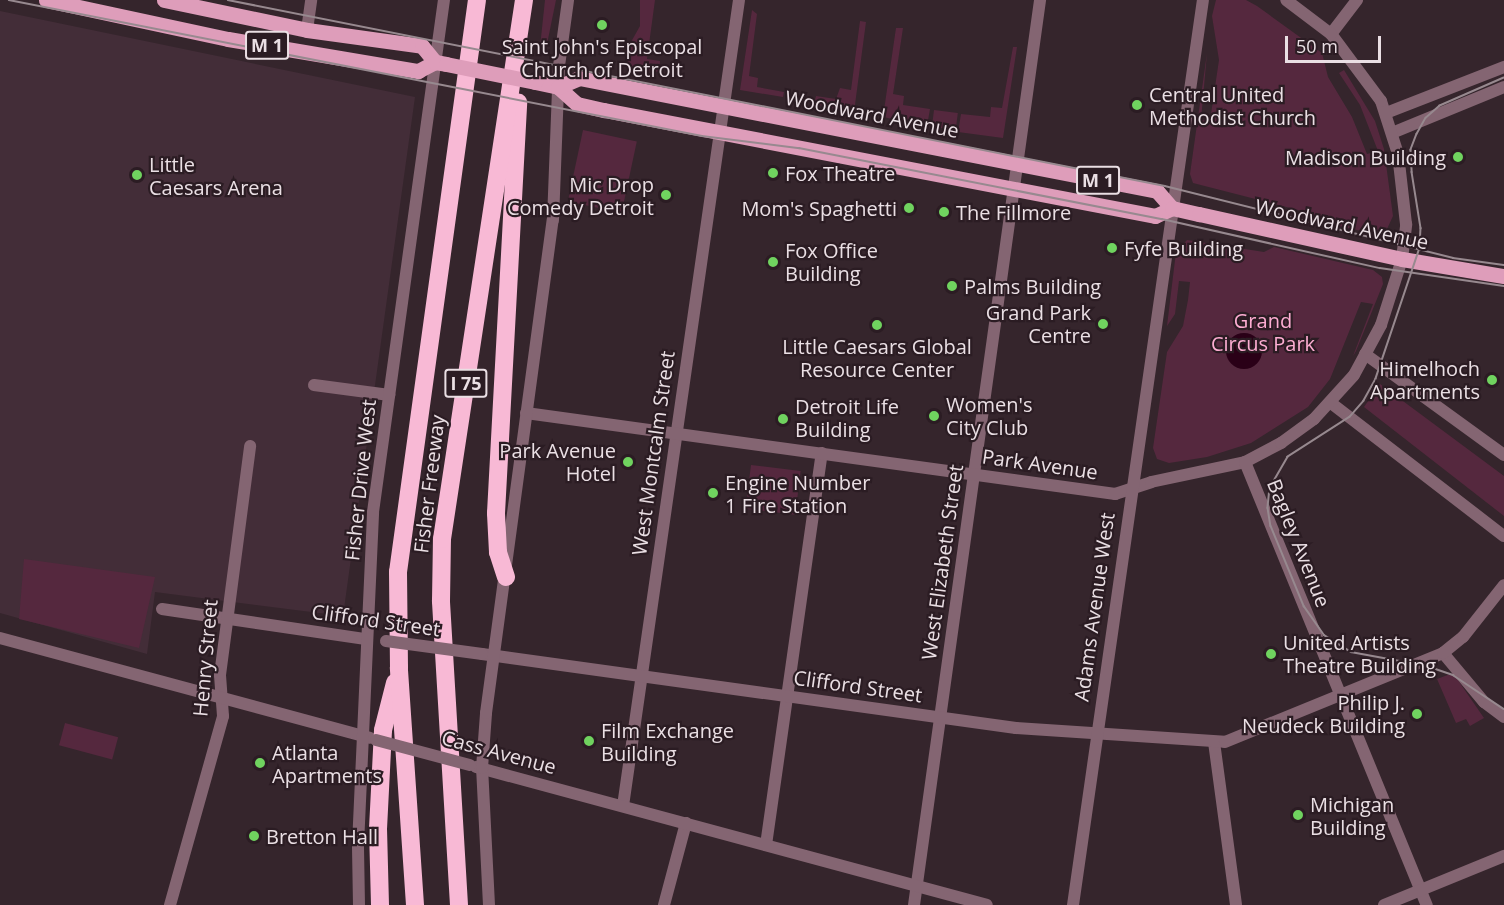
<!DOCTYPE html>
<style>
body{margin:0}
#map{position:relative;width:1504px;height:905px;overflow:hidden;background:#35252c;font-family:"Open Sans",sans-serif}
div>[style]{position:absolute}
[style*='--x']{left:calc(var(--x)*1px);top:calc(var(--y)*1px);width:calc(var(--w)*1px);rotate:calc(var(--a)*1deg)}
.built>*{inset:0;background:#432d38}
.green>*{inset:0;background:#55283e;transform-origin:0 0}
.water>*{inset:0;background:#2a0017}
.round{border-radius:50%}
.minor>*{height:12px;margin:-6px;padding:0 6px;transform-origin:6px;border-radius:6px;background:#846572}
.tertiary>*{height:12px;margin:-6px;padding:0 6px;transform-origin:6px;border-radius:6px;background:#846572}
.primary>*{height:15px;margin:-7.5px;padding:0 7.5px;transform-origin:7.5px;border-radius:7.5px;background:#de9dba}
.motorway>*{height:18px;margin:-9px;padding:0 9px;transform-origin:9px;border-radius:9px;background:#f8b9d5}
.tram>*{height:1.5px;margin:-0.75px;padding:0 0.75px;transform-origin:0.75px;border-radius:0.75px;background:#97898f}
.tertiary-bridge>*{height:12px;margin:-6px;padding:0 6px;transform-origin:6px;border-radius:6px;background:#846572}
.primary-bridge>*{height:15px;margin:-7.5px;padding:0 7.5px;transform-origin:7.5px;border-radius:7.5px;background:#de9dba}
.dots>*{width:16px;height:16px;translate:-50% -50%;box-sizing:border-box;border:3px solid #2b1c23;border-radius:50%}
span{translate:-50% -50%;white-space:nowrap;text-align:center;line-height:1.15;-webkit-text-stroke:4.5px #2b1c23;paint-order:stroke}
.shield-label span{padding:2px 4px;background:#2b1c23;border:2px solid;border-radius:4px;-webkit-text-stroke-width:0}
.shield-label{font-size:18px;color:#eadfe4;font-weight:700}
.poi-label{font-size:20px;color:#eadfe4}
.left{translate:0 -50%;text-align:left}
.right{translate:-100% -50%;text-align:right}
.street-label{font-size:20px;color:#eadfe4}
.park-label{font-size:20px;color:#fdadd2}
.scale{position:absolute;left:1285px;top:36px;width:96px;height:27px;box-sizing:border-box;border:3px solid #eadfe4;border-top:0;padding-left:8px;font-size:18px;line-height:21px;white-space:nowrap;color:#eadfe4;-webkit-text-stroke:4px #2b1c23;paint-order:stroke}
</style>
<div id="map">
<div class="built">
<div style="clip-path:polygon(0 11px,415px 97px,343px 616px,155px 592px,147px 654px,0 613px)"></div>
</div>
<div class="green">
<div style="clip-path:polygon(545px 0,556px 0,546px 49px,540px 47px)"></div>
<div style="clip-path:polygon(640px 0,655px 0,647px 59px,660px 61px,659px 72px,627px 66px,631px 42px,640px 26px)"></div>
<div style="clip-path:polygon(1216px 0,1246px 0,1257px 6px,1322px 53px,1328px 77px,1352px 117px,1367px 154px,1378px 151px,1360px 105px,1339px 73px,1344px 70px,1375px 121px,1384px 149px,1393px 216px,1387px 229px,1375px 234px,1308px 219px,1302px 211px,1193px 183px,1190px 174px,1207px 53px,1201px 120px,1210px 121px,1219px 60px,1212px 16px)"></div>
<div style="clip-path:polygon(752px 10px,757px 14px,749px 76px,758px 78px,757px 87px,784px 92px,783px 97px,740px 90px)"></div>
<div style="clip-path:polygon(860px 21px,866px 22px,854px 112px,814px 104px,816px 96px,836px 99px,840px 88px,851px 90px)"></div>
<div style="clip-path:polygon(896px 28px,903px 28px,893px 94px,904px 96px,903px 105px,930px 109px,927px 126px,883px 117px)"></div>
<div style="clip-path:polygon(1013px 47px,1017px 47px,1003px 138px,958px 132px,961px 114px,990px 117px,991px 107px,1002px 108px)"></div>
<div style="left:934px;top:110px;width:24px;height:17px;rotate:7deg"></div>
<div style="left:583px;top:130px;width:55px;height:73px;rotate:12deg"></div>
<div style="clip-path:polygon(1187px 240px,1264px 252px,1274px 247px,1373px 270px,1382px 277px,1383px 284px,1356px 351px,1353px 356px,1373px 304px,1361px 302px,1330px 379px,1308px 407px,1251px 443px,1207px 457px,1169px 463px,1157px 459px,1153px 448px,1167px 352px,1183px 326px,1188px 300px,1190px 282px,1179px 281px,1175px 314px,1167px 326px,1176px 252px)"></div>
<div style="clip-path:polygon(1380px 384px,1504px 476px,1504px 516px,1364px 407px)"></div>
<div style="left:751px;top:465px;width:50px;height:44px;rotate:7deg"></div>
<div style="clip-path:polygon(24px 559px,155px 577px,139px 648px,19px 619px)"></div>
<div style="clip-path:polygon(1453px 673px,1484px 718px,1470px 726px,1466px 719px,1456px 723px,1437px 679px)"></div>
<div style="left:65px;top:723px;width:55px;height:23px;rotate:15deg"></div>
</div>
<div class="water">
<div class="round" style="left:1226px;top:333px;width:36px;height:36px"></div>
</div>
<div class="minor">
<div style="--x:307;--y:30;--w:30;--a:-82"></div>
<div style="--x:314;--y:385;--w:76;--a:7.6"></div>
<div style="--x:162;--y:609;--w:206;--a:8.4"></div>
<div style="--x:1443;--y:653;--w:64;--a:50.1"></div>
<div style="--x:1484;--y:702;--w:25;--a:37"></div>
<div style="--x:1214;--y:742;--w:164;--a:82.3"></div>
<div style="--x:623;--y:806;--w:814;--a:-81.81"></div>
<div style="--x:766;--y:845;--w:396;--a:-81.9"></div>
<div style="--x:170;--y:905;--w:196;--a:-74.3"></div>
<div style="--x:223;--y:716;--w:41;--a:-94.2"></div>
<div style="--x:220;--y:675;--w:231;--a:-82.5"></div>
<div style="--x:664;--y:905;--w:85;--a:-75"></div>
<div style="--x:914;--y:905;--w:914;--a:-82.07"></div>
</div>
<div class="tertiary">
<div style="--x:1331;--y:34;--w:43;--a:-52.6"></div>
<div style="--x:1386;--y:113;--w:127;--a:-21.3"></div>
<div style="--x:1392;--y:133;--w:121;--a:-22.3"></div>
<div style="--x:1365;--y:354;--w:172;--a:36"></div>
<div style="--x:1331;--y:403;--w:218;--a:37.6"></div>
<div style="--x:526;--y:413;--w:595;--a:7.83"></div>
<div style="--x:1115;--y:494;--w:38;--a:-18"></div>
<div style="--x:1151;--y:482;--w:96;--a:-12"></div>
<div style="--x:1245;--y:462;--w:41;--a:-27.8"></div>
<div style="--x:1281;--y:443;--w:41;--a:-36"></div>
<div style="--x:1314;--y:419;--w:59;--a:-47.7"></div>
<div style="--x:1354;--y:375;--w:57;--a:-61.6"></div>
<div style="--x:1381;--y:325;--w:69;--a:-72.3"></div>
<div style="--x:1402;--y:259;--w:35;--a:-83"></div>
<div style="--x:1406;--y:224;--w:70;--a:-96.5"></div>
<div style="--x:1398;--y:154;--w:56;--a:-107.8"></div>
<div style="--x:1381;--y:101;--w:84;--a:-126.7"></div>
<div style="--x:1331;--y:34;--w:56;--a:-142.9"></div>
<div style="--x:1245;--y:462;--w:479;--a:67.7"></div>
<div style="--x:0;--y:638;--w:383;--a:15.1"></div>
<div style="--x:482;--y:654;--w:539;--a:7.89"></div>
<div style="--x:1016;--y:728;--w:209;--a:3.8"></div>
<div style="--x:1225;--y:742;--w:235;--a:-22.2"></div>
<div style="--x:1443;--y:653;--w:26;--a:-39"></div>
<div style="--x:1463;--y:637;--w:66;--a:-51.7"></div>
<div style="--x:476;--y:767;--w:529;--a:15.11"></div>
<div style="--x:359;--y:905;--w:60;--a:-91"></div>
<div style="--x:358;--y:845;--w:333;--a:-87.4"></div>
<div style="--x:373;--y:512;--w:517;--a:-82.11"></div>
<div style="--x:489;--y:905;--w:137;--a:-92.9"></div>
<div style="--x:482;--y:768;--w:55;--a:-85.8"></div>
<div style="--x:486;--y:713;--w:498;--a:-82.3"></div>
<div style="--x:553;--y:220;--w:154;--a:-87.8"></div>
<div style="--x:559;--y:66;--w:67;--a:-82.2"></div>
<div style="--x:1073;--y:905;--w:914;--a:-81.83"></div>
<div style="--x:1384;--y:905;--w:130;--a:-22.2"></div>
</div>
<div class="primary">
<div style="--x:46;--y:0;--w:186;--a:12.1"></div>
<div style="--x:228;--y:39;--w:193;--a:9.6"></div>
<div style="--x:418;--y:71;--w:19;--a:-28"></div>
<div style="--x:435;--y:62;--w:11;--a:10"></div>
<div style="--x:164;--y:0;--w:146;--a:11.8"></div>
<div style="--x:307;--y:30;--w:116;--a:7.9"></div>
<div style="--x:422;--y:46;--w:21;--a:51"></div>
<div style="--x:535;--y:82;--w:24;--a:12"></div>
<div style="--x:558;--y:87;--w:25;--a:42"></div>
<div style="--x:577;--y:104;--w:28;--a:13"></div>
<div style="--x:604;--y:110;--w:561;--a:10.89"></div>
<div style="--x:1155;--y:216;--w:19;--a:-25"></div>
<div style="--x:558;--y:87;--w:23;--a:-23"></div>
<div style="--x:579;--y:78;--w:589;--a:11.06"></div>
<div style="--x:1157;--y:191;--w:23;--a:49"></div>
<div style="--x:1172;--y:208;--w:28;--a:13"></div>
<div style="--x:1199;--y:214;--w:208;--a:12.5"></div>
<div style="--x:1402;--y:259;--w:103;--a:9.5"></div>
</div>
<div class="motorway">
<div style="--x:506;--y:577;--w:26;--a:-108"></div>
<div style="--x:498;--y:552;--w:39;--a:-93"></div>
<div style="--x:496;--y:513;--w:411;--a:-86.9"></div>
<div style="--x:380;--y:905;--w:76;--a:-91.5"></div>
<div style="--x:378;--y:829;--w:99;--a:-87.1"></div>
<div style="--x:383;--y:730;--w:49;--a:-75.7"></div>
<div style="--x:415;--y:905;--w:238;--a:-93.9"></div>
<div style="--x:399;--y:668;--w:96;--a:-90.6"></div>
<div style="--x:398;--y:572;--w:577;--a:-82.14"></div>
<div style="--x:459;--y:905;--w:305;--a:-93.4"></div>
<div style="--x:441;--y:601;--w:62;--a:-89.1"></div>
<div style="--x:442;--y:539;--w:545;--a:-81.35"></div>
</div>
<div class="tram">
<div style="--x:9;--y:0;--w:706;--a:11.1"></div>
<div style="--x:702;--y:136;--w:98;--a:7.1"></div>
<div style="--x:799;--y:148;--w:370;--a:11.1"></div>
<div style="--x:1162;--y:219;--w:223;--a:12.7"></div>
<div style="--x:1380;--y:268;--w:125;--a:8.3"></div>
<div style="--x:228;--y:0;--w:955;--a:11.23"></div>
<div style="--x:1165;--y:186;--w:297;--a:14"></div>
<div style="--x:1453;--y:258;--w:51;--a:7.8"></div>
<div style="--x:1504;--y:78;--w:70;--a:156.4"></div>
<div style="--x:1440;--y:106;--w:18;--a:139"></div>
<div style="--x:1426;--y:118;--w:18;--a:119"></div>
<div style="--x:1417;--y:134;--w:17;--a:111"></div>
<div style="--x:1411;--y:150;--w:22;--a:87"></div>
<div style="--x:1412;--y:172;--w:57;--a:80.9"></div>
<div style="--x:1421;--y:228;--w:20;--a:93"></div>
<div style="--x:1420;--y:248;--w:138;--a:108.6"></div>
<div style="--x:1376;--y:379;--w:25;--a:119"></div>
<div style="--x:1364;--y:401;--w:21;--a:131"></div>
<div style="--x:1350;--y:417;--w:74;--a:147.2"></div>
<div style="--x:1288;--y:457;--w:36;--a:120"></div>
<div style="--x:1270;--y:488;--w:20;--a:96"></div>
<div style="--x:1268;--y:508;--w:18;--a:81"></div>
<div style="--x:1271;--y:526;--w:87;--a:67.6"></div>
<div style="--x:1304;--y:606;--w:35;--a:55"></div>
<div style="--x:1324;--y:635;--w:32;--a:32"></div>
<div style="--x:1351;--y:652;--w:77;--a:10.4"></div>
<div style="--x:1427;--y:666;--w:28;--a:19"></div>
<div style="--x:1453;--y:675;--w:61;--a:33.7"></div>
</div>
<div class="tertiary-bridge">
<div style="--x:386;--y:641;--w:97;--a:7.7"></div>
<div style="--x:376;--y:740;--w:97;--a:14.9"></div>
</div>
<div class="primary-bridge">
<div style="--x:446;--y:64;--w:91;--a:11.4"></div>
</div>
<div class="dots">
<div style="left:602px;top:25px;background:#70d35f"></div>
<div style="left:1137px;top:105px;background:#70d35f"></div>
<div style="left:1458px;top:157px;background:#70d35f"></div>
<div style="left:773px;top:173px;background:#70d35f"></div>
<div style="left:137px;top:175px;background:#70d35f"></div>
<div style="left:666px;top:195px;background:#70d35f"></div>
<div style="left:909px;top:208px;background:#70d35f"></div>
<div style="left:944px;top:212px;background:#70d35f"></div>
<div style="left:1112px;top:248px;background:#70d35f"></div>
<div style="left:773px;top:262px;background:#70d35f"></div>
<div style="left:952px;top:286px;background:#70d35f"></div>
<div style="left:1103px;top:324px;background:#70d35f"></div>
<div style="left:877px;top:325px;background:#70d35f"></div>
<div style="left:1492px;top:380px;background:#70d35f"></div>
<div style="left:934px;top:416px;background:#70d35f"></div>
<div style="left:783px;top:419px;background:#70d35f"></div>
<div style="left:628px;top:462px;background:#70d35f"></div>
<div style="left:713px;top:493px;background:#70d35f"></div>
<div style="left:1271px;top:654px;background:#70d35f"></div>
<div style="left:1417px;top:714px;background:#70d35f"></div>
<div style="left:589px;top:741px;background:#70d35f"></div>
<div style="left:260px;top:763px;background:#70d35f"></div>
<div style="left:1298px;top:815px;background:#70d35f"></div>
<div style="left:254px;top:836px;background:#70d35f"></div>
</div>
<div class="shield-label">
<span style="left:267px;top:45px">M 1</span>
<span style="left:1098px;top:180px">M 1</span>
<span style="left:466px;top:383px">I 75</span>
</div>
<div class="poi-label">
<span style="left:602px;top:58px">Saint John's Episcopal<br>Church of Detroit</span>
<span class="left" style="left:1149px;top:106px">Central United<br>Methodist Church</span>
<span class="right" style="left:1446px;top:157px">Madison Building</span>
<span class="left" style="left:149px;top:176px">Little<br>Caesars Arena</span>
<span class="left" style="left:785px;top:173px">Fox Theatre</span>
<span class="right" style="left:654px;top:196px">Mic Drop<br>Comedy Detroit</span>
<span class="right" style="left:897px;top:208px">Mom's Spaghetti</span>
<span class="left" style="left:956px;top:212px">The Fillmore</span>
<span class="left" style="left:1124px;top:248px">Fyfe Building</span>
<span class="left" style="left:785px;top:262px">Fox Office<br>Building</span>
<span class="left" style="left:964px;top:286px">Palms Building</span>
<span class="right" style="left:1091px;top:324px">Grand Park<br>Centre</span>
<span style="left:877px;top:358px">Little Caesars Global<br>Resource Center</span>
<span class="right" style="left:1480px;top:380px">Himelhoch<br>Apartments</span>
<span class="left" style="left:946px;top:416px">Women's<br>City Club</span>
<span class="left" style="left:795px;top:418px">Detroit Life<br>Building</span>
<span class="right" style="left:616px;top:462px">Park Avenue<br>Hotel</span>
<span class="left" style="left:725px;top:494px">Engine Number<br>1 Fire Station</span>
<span class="left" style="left:1283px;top:654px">United Artists<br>Theatre Building</span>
<span class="right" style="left:1405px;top:714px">Philip J.<br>Neudeck Building</span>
<span class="left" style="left:601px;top:742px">Film Exchange<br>Building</span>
<span class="left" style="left:272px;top:764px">Atlanta<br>Apartments</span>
<span class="left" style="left:1310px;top:816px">Michigan<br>Building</span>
<span class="left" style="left:266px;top:836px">Bretton Hall</span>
</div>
<div class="street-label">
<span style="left:872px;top:114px;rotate:11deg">Woodward Avenue</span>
<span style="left:1342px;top:224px;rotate:12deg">Woodward Avenue</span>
<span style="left:653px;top:453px;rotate:-82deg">West Montcalm Street</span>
<span style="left:1040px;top:464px;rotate:8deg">Park Avenue</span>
<span style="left:360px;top:480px;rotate:-84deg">Fisher Drive West</span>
<span style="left:429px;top:484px;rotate:-83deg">Fisher Freeway</span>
<span style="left:1299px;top:543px;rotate:68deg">Bagley Avenue</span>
<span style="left:942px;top:562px;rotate:-82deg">West Elizabeth Street</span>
<span style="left:1094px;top:607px;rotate:-82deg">Adams Avenue West</span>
<span style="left:376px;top:620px;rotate:8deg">Clifford Street</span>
<span style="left:205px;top:658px;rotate:-85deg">Henry Street</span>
<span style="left:858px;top:686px;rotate:8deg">Clifford Street</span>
<span style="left:499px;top:752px;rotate:15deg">Cass Avenue</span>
</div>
<div class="park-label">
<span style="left:1263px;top:332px">Grand<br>Circus Park</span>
</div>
<div class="scale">50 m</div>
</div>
